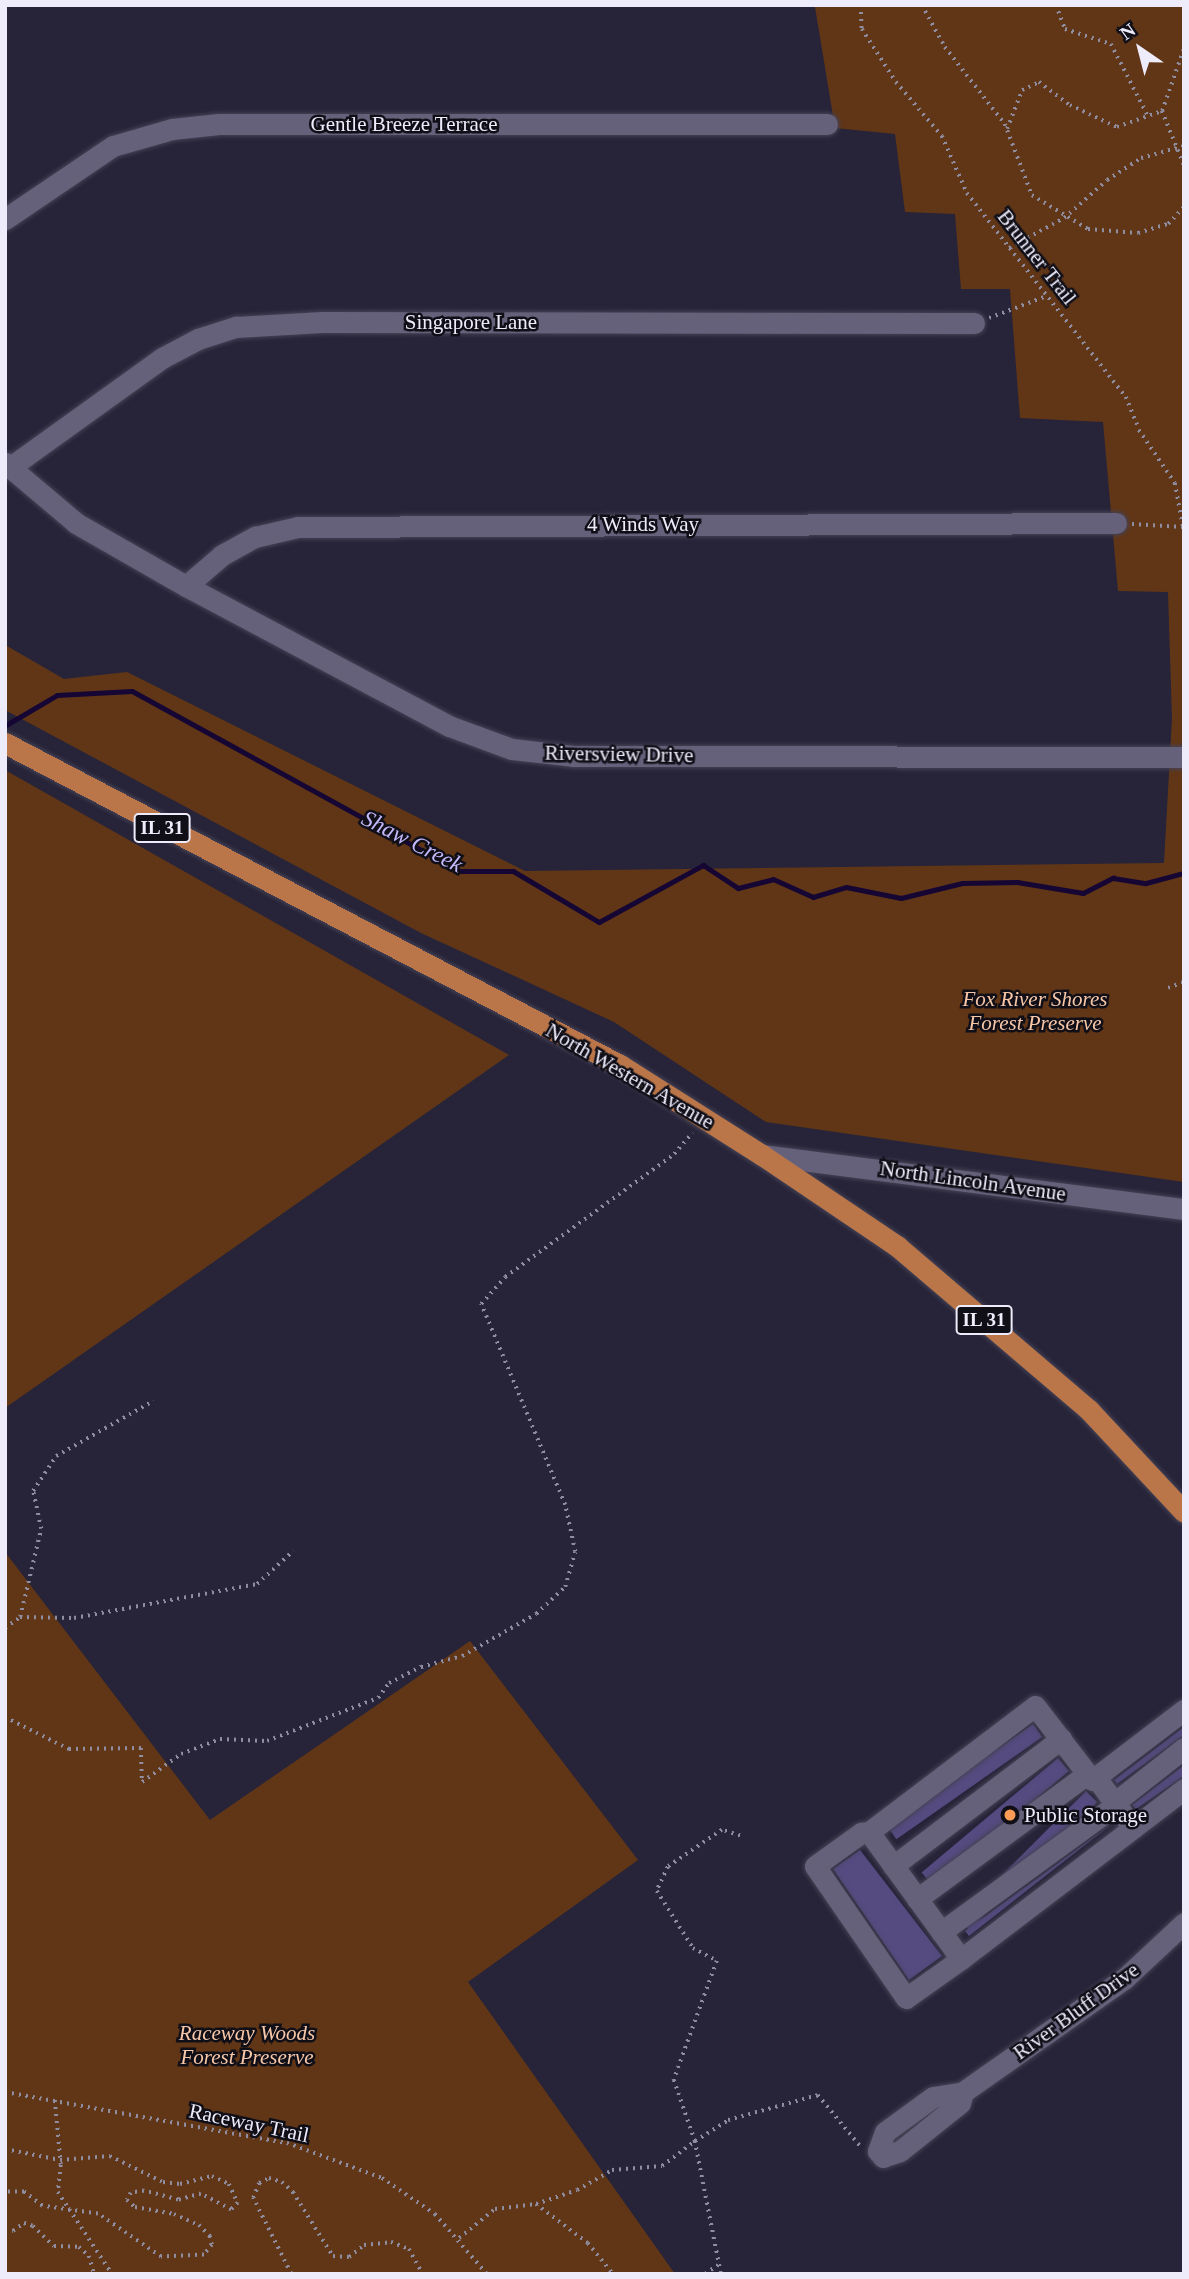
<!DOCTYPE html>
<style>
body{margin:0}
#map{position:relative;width:1189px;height:2279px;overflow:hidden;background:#272439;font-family:"Times New Roman",serif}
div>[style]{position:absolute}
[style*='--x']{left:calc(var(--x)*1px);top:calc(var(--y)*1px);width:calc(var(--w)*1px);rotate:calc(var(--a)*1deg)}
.green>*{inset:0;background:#613616}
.stream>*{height:5px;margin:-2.5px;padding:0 2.5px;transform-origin:2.5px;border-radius:2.5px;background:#150634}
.building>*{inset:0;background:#554b80;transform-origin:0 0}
.path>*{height:3.5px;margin-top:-1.75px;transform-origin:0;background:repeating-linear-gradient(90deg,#8f8d9f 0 2px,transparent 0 7px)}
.roads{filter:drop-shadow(0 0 2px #454255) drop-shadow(0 0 2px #454255)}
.minor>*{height:21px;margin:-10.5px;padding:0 10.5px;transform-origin:10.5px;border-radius:10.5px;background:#65617a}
.major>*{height:21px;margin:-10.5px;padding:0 10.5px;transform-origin:10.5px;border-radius:10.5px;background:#ba7649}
.dots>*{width:19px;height:19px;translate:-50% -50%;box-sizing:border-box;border:4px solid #100f18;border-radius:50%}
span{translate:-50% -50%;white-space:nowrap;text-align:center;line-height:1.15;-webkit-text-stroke:5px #100f18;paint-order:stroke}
.shield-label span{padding:2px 5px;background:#100f18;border:2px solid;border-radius:5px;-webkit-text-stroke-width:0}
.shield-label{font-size:19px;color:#eeecfb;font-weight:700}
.street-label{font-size:21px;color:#eeecfb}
.park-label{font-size:21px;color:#f7c7a8;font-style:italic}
.poi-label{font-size:21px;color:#eeecfb}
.left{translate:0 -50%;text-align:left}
.water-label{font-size:23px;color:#c3b9fb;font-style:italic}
.frame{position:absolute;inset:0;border:7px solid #eeecfb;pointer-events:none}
.north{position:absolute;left:1105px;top:14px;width:70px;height:70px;-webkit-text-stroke:5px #100f18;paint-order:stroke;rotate:325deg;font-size:19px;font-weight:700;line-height:28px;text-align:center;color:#eeecfb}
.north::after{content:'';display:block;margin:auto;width:24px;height:32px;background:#eeecfb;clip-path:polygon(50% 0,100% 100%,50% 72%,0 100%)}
</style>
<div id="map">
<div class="green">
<div style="clip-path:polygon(750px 5px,1184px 5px,1184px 1182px,766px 1122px,614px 1022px,421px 933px,5px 710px,7px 646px,64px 679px,127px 672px,525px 871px,1164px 863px,1172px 719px,1168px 592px,1118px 591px,1103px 422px,1020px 418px,1010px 289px,961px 289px,955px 214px,905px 212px,895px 134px,835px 128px,815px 7px)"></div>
<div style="clip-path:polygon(5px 770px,509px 1055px,5px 1408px)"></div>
<div style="clip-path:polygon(5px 1552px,210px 1820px,470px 1641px,638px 1860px,468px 1982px,675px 2274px,5px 2274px)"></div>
</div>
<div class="stream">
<div style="--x:6;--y:725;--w:59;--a:-30.5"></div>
<div style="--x:57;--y:695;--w:75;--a:-3.1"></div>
<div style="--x:132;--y:691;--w:374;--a:28.8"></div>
<div style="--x:460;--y:871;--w:53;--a:0"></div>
<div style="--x:513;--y:871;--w:100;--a:30.7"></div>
<div style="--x:599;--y:922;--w:119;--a:-28.7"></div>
<div style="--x:703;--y:865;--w:42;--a:33.3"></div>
<div style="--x:738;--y:888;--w:36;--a:-14"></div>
<div style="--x:773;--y:879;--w:44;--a:24.2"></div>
<div style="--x:813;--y:897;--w:34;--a:-17"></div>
<div style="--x:846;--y:887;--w:56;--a:11.3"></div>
<div style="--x:901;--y:898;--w:63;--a:-13.8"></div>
<div style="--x:962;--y:883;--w:55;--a:-1"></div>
<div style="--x:1017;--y:882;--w:67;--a:9.5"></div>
<div style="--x:1083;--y:893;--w:34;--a:-27"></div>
<div style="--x:1113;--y:878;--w:33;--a:9"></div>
<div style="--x:1146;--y:883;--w:39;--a:-15"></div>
</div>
<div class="building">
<div style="left:1033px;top:1724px;width:16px;height:178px;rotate:55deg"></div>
<div style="clip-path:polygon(1184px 1727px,1184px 1735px,1117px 1784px,1114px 1780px)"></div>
<div style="left:1058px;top:1758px;width:17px;height:178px;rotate:50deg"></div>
<div style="clip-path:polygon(1184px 1765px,1184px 1776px,1136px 1809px,1132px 1805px)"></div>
<div style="left:1086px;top:1791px;width:16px;height:181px;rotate:45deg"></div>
<div style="clip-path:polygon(1113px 1823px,969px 1936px,965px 1931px)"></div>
<div style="clip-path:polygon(860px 1850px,942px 1956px,909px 1980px,833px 1869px)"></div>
</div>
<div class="path">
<div style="--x:861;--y:5;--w:24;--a:88"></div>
<div style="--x:862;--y:29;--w:63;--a:57.3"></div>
<div style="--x:896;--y:82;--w:71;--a:49.6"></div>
<div style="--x:942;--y:136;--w:62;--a:66.3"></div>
<div style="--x:967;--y:193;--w:259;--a:52.1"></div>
<div style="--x:1126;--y:397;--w:35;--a:68"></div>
<div style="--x:1139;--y:430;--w:64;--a:55.8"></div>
<div style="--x:1175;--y:483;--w:49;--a:79.4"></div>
<div style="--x:922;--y:5;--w:48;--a:61.3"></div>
<div style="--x:945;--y:47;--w:98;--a:52.1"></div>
<div style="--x:1005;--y:124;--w:76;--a:69.2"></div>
<div style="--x:1032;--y:195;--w:66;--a:31.3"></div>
<div style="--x:1088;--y:229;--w:50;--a:4.6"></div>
<div style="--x:1138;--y:233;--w:31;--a:-17"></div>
<div style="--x:1168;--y:224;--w:23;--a:-47"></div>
<div style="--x:1056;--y:5;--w:26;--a:69"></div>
<div style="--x:1065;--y:29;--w:48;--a:18.1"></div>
<div style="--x:1111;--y:44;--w:81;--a:62.8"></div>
<div style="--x:1162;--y:111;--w:67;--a:-70.8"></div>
<div style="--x:1007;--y:129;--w:42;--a:-69"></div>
<div style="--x:1022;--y:90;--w:19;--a:-25"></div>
<div style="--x:1039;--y:82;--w:39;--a:37"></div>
<div style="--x:1070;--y:105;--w:52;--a:25.1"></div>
<div style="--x:1117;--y:127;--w:48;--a:-19.6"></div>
<div style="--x:1162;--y:111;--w:58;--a:67.8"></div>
<div style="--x:1009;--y:248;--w:63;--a:-28.6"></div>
<div style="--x:1064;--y:218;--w:57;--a:-41.5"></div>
<div style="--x:1107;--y:180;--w:40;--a:-32.9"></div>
<div style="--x:1141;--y:158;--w:45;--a:-15.6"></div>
<div style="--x:989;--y:318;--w:62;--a:-20.8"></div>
<div style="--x:1132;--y:524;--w:51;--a:3.4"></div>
<div style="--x:1168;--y:988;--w:17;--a:-21"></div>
<div style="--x:20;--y:1617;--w:90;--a:-76.6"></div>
<div style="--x:41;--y:1529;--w:39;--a:-102"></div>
<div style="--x:33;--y:1491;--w:42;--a:-56.7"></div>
<div style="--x:56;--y:1456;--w:112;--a:-29.6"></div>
<div style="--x:5;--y:1628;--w:19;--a:-36"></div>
<div style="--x:20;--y:1617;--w:54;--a:1.1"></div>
<div style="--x:74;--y:1618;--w:186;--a:-10.5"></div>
<div style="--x:257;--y:1584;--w:49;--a:-42.5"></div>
<div style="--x:5;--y:1717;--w:72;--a:26.6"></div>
<div style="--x:69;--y:1749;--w:72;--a:-0.8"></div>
<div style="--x:141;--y:1748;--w:34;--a:88"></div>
<div style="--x:142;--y:1782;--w:48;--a:-35.7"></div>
<div style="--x:181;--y:1754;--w:42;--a:-21"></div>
<div style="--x:220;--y:1739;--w:47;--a:2.4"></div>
<div style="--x:267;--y:1741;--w:119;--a:-21.2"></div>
<div style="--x:378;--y:1698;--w:19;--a:-54"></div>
<div style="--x:389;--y:1683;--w:36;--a:-27"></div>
<div style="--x:421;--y:1667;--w:42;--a:-15"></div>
<div style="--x:462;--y:1656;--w:85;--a:-29.6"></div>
<div style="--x:536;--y:1614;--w:40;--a:-43"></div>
<div style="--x:565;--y:1587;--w:36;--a:-74"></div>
<div style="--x:575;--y:1552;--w:48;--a:-102"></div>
<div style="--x:565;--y:1505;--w:218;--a:-112.7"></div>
<div style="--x:481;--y:1304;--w:36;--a:-48"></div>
<div style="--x:505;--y:1277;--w:209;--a:-36"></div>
<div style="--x:674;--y:1154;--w:28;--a:-49"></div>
<div style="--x:740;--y:1836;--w:19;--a:-162"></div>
<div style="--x:722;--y:1830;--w:65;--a:145.6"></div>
<div style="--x:668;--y:1867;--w:26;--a:115"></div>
<div style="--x:657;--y:1891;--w:67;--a:57.7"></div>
<div style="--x:693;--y:1948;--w:27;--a:28"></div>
<div style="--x:717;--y:1961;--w:127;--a:109.9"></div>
<div style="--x:674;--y:2080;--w:65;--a:71"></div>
<div style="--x:695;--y:2141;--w:39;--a:-32"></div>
<div style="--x:728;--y:2120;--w:93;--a:-15.5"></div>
<div style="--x:818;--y:2095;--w:66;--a:50.5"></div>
<div style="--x:5;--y:2092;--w:287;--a:10.3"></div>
<div style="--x:287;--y:2143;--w:101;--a:20.2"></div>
<div style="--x:382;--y:2178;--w:64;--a:34.2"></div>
<div style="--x:435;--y:2214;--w:79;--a:49.1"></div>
<div style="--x:55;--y:2100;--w:65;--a:84.7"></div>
<div style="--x:61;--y:2165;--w:27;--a:96"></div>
<div style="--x:58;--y:2192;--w:98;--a:56.6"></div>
<div style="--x:5;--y:2149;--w:56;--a:11.3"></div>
<div style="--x:60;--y:2160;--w:50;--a:-4.6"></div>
<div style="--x:110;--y:2156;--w:59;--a:26.1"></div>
<div style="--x:163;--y:2182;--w:17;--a:7"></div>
<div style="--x:180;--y:2184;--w:33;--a:-14"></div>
<div style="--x:212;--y:2176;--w:19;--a:25"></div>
<div style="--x:229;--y:2184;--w:21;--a:65"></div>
<div style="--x:238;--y:2203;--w:10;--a:135"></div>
<div style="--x:231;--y:2210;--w:34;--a:-152"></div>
<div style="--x:201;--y:2194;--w:24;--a:165"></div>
<div style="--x:178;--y:2200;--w:35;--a:-165"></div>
<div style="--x:144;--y:2191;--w:13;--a:171"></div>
<div style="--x:131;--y:2193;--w:8;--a:120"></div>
<div style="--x:127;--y:2200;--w:11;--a:41"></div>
<div style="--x:135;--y:2207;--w:40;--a:10"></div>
<div style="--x:174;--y:2214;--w:27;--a:24"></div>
<div style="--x:199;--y:2225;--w:16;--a:45"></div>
<div style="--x:210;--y:2236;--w:9;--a:77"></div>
<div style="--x:212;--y:2245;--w:13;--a:129"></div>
<div style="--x:204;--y:2255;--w:43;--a:177.3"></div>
<div style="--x:161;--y:2257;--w:76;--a:-145.7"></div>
<div style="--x:98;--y:2214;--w:57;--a:-171.9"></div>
<div style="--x:42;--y:2206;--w:23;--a:-142"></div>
<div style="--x:24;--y:2192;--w:19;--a:180"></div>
<div style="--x:536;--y:2204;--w:65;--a:36.9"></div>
<div style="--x:588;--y:2243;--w:40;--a:51"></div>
<div style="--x:5;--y:2230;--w:8;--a:7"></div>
<div style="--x:13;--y:2231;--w:14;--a:-36"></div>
<div style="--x:24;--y:2223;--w:9;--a:18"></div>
<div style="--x:33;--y:2226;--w:29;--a:44"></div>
<div style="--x:54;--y:2246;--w:25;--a:2"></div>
<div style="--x:79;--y:2247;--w:13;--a:42"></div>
<div style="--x:89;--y:2256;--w:19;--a:74"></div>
<div style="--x:459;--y:2238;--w:46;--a:-38.9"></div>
<div style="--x:495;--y:2209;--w:41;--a:-7"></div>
<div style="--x:536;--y:2204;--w:43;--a:-18.9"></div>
<div style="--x:577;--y:2190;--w:40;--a:-29.7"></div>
<div style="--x:612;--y:2170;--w:50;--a:-4.6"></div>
<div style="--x:662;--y:2166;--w:41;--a:-37.1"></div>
<div style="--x:695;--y:2141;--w:136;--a:78.9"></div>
<div style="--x:291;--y:2274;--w:85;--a:-116.6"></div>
<div style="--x:253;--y:2198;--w:16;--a:-68"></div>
<div style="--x:259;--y:2183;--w:11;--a:-27"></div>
<div style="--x:269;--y:2178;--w:14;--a:17"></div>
<div style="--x:282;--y:2182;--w:15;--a:42"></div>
<div style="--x:293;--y:2192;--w:75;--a:58"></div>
<div style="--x:333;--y:2256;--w:16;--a:4"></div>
<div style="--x:349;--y:2257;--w:19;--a:-39"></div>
<div style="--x:364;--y:2245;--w:27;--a:-6"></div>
<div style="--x:391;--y:2242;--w:19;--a:21"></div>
<div style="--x:409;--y:2249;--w:29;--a:61"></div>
<div style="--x:705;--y:2274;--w:16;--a:-35"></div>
</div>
<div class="roads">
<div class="minor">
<div style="--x:5;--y:219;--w:130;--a:-34.1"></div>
<div style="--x:113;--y:146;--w:61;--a:-16.1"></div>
<div style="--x:172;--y:129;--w:47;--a:-6.1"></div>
<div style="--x:219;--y:124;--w:608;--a:0"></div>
<div style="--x:5;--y:463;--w:93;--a:40.2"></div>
<div style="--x:76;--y:523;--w:127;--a:29.8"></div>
<div style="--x:186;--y:586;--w:298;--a:28"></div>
<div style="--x:449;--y:726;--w:67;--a:20.1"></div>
<div style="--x:512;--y:749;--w:61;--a:6.5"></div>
<div style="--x:573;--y:756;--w:611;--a:0.09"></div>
<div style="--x:9;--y:468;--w:188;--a:-35.7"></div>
<div style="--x:162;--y:358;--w:41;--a:-27.8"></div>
<div style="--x:198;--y:339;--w:40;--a:-18"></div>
<div style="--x:236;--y:327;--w:86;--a:-3.3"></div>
<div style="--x:322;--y:322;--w:652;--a:0.09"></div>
<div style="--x:186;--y:586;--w:48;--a:-40.7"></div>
<div style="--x:222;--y:555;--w:38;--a:-29"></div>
<div style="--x:255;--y:537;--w:44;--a:-13.1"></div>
<div style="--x:298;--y:527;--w:818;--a:-0.28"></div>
<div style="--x:762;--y:1155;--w:425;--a:7.3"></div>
<div style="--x:1114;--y:1803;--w:89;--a:-38.2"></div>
<div style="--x:1133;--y:1828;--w:64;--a:-37.4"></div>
<div style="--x:869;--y:1832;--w:157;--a:54.1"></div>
<div style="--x:961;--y:1959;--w:67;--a:144.7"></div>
<div style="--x:906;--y:1998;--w:160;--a:-124.6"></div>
<div style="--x:815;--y:1866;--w:57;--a:-35.7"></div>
<div style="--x:861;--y:1833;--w:8;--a:-7"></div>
<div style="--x:869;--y:1832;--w:208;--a:-37.2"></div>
<div style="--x:1035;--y:1706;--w:93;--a:52.4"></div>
<div style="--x:1092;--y:1780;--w:116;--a:-37.3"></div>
<div style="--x:893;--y:1866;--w:211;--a:-37.1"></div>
<div style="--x:917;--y:1899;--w:211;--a:-36.3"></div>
<div style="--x:941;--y:1932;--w:216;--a:-36"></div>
<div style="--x:1116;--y:1805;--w:34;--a:-126"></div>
<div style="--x:961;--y:1959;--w:216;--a:-37.3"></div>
<div style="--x:1133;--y:1828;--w:29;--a:-126"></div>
<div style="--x:963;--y:2092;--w:11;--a:105"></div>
<div style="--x:960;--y:2103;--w:77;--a:141.3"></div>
<div style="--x:900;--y:2151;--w:18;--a:161"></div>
<div style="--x:883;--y:2157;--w:8;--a:-130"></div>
<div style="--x:878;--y:2151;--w:20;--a:-70"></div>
<div style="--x:885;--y:2132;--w:59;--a:-36.1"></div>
<div style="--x:933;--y:2097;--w:30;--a:-9"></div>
<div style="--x:963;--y:2092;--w:197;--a:-35.1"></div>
<div style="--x:1124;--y:1979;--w:82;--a:-43"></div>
</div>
<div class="major">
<div style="--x:5;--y:743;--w:694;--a:27.64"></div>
<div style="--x:620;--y:1065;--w:168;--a:32.4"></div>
<div style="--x:762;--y:1155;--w:163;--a:34"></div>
<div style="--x:897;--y:1246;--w:253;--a:40.5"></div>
<div style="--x:1089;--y:1410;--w:139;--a:47"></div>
</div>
</div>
<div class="dots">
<div style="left:1010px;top:1815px;background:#fd9c56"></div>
</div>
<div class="shield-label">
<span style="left:162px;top:828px">IL 31</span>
<span style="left:984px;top:1320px">IL 31</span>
</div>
<div class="street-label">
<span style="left:404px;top:124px">Gentle Breeze Terrace</span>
<span style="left:1037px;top:257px;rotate:52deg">Brunner Trail</span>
<span style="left:471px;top:322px">Singapore Lane</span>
<span style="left:643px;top:524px">4 Winds Way</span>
<span style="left:619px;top:754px;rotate:1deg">Riversview Drive</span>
<span style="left:630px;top:1076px;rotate:30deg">North Western Avenue</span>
<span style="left:973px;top:1181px;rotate:8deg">North Lincoln Avenue</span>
<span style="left:1076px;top:2011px;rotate:-36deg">River Bluff Drive</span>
<span style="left:249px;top:2123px;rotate:12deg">Raceway Trail</span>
</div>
<div class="park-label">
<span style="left:1035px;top:1011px">Fox River Shores<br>Forest Preserve</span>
<span style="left:247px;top:2045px">Raceway Woods<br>Forest Preserve</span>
</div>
<div class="poi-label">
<span class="left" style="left:1024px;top:1815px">Public Storage</span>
</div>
<div class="water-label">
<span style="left:412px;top:842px;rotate:27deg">Shaw Creek</span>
</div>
<div class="frame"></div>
<div class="north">N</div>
</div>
